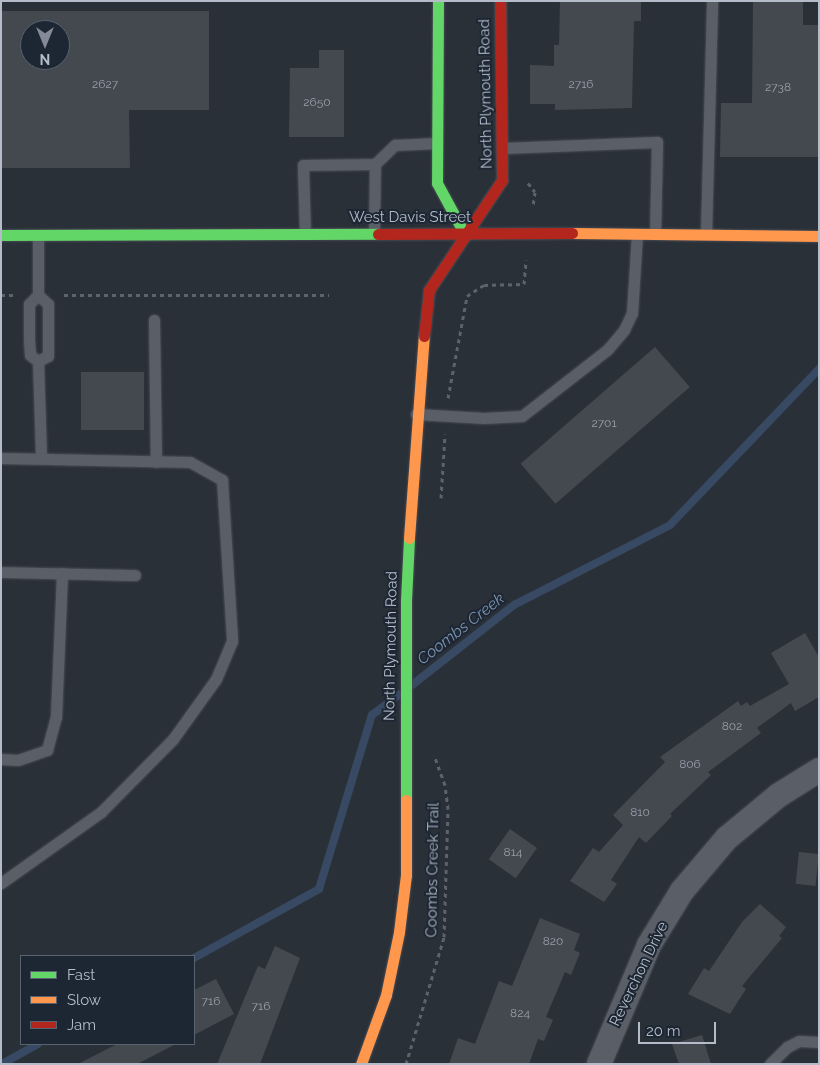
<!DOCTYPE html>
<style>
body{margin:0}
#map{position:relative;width:820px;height:1065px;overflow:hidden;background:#2a3038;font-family:Raleway,sans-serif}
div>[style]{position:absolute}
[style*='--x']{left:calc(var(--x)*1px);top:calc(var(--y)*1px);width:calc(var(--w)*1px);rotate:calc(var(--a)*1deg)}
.stream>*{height:8px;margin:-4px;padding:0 4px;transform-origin:4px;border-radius:4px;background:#384963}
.building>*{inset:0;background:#444950;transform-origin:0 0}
.path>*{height:3px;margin-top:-1.5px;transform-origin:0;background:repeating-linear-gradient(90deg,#5d636a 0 4px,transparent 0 8px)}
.roads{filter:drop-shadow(0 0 1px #484c53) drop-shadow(0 0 1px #484c53)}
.lane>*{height:11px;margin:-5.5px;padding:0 5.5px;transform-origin:5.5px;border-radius:5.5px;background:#5a5e66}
.street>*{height:24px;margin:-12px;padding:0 12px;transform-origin:12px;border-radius:12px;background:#5a5e66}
.fast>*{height:11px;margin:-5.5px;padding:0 5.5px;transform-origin:5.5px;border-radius:5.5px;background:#63d668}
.slow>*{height:11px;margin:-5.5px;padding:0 5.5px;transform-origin:5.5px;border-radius:5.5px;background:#ff974d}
.jam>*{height:11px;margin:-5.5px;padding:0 5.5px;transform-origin:5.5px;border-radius:5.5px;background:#b3261e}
span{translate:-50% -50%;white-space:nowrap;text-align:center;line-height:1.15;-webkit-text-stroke:4px #1d2633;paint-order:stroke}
.number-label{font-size:12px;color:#989fab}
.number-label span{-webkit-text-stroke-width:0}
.street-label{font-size:15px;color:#b4bcc9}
.water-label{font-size:16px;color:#7c92b1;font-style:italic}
.frame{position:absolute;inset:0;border:2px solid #b4bcc9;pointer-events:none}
.legend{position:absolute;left:20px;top:955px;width:175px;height:90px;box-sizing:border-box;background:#1d2633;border:1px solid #59626f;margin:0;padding:6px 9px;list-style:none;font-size:15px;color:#b4bcc9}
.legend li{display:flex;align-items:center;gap:10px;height:25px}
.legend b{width:25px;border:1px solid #59626f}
.north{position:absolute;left:20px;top:20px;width:50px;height:50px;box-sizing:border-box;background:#1d2633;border:1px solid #59626f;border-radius:50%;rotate:180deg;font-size:14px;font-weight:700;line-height:20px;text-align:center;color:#b4bcc9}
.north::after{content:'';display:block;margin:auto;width:18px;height:22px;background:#848b96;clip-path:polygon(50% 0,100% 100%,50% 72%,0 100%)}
.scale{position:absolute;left:638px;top:1022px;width:78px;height:22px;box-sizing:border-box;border:2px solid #b4bcc9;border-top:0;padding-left:6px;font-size:15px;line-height:18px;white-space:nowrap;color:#b4bcc9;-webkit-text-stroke:4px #1d2633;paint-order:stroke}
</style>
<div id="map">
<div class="stream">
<div style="--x:412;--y:685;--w:130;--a:-38.1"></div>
<div style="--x:514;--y:605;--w:175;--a:-27.1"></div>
<div style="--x:670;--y:525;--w:216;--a:-46.3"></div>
<div style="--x:194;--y:958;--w:143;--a:-28.9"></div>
<div style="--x:319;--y:889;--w:182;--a:-73.1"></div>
<div style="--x:372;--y:715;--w:34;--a:-37"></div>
<div style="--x:2;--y:1064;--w:41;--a:-29.1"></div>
</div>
<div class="building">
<div style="clip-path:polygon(560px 1px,641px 1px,641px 21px,634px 21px,632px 108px,555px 110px,555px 104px,530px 104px,530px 65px,554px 66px,554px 45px,559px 45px)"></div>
<div style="clip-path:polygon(753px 1px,803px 1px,803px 25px,819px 25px,819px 157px,720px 157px,721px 103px,752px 103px)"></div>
<div style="clip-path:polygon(evenodd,1px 11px,209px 11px,209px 110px,129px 110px,130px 168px,1px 168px,1px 11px,30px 30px,60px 30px,60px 60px,30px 60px,30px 30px)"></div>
<div style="clip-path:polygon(319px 50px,344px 50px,344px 137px,289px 137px,290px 68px,319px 68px)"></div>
<div style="left:655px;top:347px;width:53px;height:178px;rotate:49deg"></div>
<div style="left:144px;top:372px;width:58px;height:63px;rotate:90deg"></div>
<div style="clip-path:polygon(805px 633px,819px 657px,819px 697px,795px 711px,791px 703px,757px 728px,761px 733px,708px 772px,711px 775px,670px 814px,672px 816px,646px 843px,639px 837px,611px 880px,617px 884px,604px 902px,570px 881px,593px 848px,599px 852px,623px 825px,613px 815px,665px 762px,660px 757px,738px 701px,741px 706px,747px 702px,750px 706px,789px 684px,771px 653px)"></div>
<div style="left:510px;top:829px;width:33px;height:37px;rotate:35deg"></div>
<div style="left:799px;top:852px;width:20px;height:32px;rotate:6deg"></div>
<div style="clip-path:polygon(760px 904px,786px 927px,779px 936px,782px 938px,742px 986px,746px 989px,730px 1014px,688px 994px,704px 968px,709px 971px,742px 922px)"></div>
<div style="clip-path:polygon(540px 918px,580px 934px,574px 950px,580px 953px,571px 975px,565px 972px,546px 1017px,553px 1020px,544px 1041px,538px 1039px,529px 1064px,449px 1064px,458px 1038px,475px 1044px,499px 981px,512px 986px)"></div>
<div style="clip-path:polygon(275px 946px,300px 958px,260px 1064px,217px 1064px,258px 966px,265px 969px)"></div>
<div style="clip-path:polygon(216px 979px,234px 1014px,194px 1035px,194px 990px)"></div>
<div style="clip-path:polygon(702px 1035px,711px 1064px,679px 1064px,672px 1044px)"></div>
<div style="clip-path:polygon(117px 1044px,176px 1044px,137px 1064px,78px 1064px)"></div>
</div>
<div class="path">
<div style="--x:528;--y:183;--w:11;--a:52"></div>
<div style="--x:535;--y:192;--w:14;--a:98"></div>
<div style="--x:1;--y:295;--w:12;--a:0"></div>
<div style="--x:64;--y:295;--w:265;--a:0"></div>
<div style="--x:448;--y:398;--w:104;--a:-79.4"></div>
<div style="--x:467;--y:296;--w:20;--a:-33"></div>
<div style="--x:484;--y:285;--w:40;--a:-1.4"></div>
<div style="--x:524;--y:284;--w:24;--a:-85"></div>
<div style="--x:441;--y:498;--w:64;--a:-86.4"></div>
<div style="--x:406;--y:1064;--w:133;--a:-73.3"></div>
<div style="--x:444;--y:937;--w:128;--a:-88.2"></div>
<div style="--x:448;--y:809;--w:24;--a:-97"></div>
<div style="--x:445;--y:785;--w:32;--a:-110"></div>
</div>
<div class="roads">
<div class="lane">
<div style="--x:502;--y:148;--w:155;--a:-2.2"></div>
<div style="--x:657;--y:142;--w:92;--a:91.2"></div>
<div style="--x:374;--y:233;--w:69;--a:-89.2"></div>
<div style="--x:375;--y:164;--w:28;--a:-44"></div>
<div style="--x:395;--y:145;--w:42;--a:-2.7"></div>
<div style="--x:305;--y:234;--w:69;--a:-91.7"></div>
<div style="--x:303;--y:165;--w:72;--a:-0.8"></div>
<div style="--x:706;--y:234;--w:233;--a:-88.5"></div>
<div style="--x:38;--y:235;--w:60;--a:90"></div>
<div style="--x:38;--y:295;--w:13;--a:135"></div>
<div style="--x:29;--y:304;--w:36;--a:90"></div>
<div style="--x:29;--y:340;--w:15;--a:86"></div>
<div style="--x:30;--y:355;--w:10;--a:37"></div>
<div style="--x:154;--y:320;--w:142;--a:89.2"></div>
<div style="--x:38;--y:361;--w:97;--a:88.2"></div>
<div style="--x:38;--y:361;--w:11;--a:-27"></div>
<div style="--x:48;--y:356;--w:52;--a:-90"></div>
<div style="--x:48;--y:304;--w:13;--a:-138"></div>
<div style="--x:416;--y:414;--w:68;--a:3.4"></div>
<div style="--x:484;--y:418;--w:38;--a:-3"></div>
<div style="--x:522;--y:416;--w:109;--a:-37.9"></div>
<div style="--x:608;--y:349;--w:25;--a:-50"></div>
<div style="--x:624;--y:330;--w:19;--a:-65"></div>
<div style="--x:632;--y:313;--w:79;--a:-86.4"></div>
<div style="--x:1;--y:458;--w:189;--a:1.2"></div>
<div style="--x:190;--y:462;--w:37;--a:29"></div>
<div style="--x:222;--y:480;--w:161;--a:86.4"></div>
<div style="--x:232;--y:641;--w:41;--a:112.8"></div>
<div style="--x:216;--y:679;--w:74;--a:125.6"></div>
<div style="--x:173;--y:739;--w:103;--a:134.6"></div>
<div style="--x:101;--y:812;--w:123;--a:144.6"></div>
<div style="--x:1;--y:572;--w:134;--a:1.3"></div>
<div style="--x:1;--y:759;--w:17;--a:3"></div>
<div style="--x:18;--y:760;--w:31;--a:-19"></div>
<div style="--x:47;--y:750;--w:34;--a:-75"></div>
<div style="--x:56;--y:717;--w:144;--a:-87.6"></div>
<div style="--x:770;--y:1064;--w:24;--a:-45"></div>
<div style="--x:787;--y:1047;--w:13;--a:-27"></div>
<div style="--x:799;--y:1041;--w:20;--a:3"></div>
</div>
<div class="street">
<div style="--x:599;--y:1064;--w:129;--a:-67.2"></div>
<div style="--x:649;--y:945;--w:63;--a:-58.6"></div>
<div style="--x:682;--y:891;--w:70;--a:-49.7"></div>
<div style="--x:727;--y:838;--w:67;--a:-39.6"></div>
<div style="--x:779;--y:795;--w:47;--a:-32"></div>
</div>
<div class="fast">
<div style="--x:438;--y:1;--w:182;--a:90.3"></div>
<div style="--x:437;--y:183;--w:57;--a:61.6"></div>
<div style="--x:1;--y:235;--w:377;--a:-0.2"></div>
<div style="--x:406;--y:800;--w:200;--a:-90"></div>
<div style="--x:406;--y:600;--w:62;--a:-87.2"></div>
</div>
<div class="slow">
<div style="--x:572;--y:233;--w:247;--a:0.7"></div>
<div style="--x:409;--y:538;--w:203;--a:-85.8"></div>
<div style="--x:361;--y:1064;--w:73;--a:-70.1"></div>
<div style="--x:386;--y:995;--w:64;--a:-78.3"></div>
<div style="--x:399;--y:932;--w:57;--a:-83"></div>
<div style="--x:406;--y:875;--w:75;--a:-90"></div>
</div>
<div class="jam">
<div style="--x:378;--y:234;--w:194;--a:-0.3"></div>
<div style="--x:424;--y:336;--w:46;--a:-83.8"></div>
<div style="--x:429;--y:290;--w:132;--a:-56.4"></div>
<div style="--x:502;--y:180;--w:179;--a:-90.6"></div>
</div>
</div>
<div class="number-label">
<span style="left:105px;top:85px">2627</span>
<span style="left:581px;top:85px">2716</span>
<span style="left:778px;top:88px">2738</span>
<span style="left:317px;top:103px">2650</span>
<span style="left:604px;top:424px">2701</span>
<span style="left:732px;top:727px">802</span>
<span style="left:690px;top:765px">806</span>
<span style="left:640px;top:813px">810</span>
<span style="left:513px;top:853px">814</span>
<span style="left:553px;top:942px">820</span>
<span style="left:211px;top:1002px">716</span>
<span style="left:261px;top:1007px">716</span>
<span style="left:520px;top:1014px">824</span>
</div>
<div class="street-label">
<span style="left:486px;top:94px;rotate:-91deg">North Plymouth Road</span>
<span style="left:410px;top:218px">West Davis Street</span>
<span style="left:391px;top:646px;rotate:-89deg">North Plymouth Road</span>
<span style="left:433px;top:870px;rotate:-89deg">Coombs Creek Trail</span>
<span style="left:639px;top:974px;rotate:-64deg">Reverchon Drive</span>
</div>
<div class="water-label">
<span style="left:461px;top:629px;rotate:-38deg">Coombs Creek</span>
</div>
<div class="frame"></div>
<ul class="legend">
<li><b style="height:6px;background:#63d668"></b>Fast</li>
<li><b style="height:6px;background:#ff974d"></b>Slow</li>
<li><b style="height:6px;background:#b3261e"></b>Jam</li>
</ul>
<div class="north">N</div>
<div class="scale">20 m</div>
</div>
